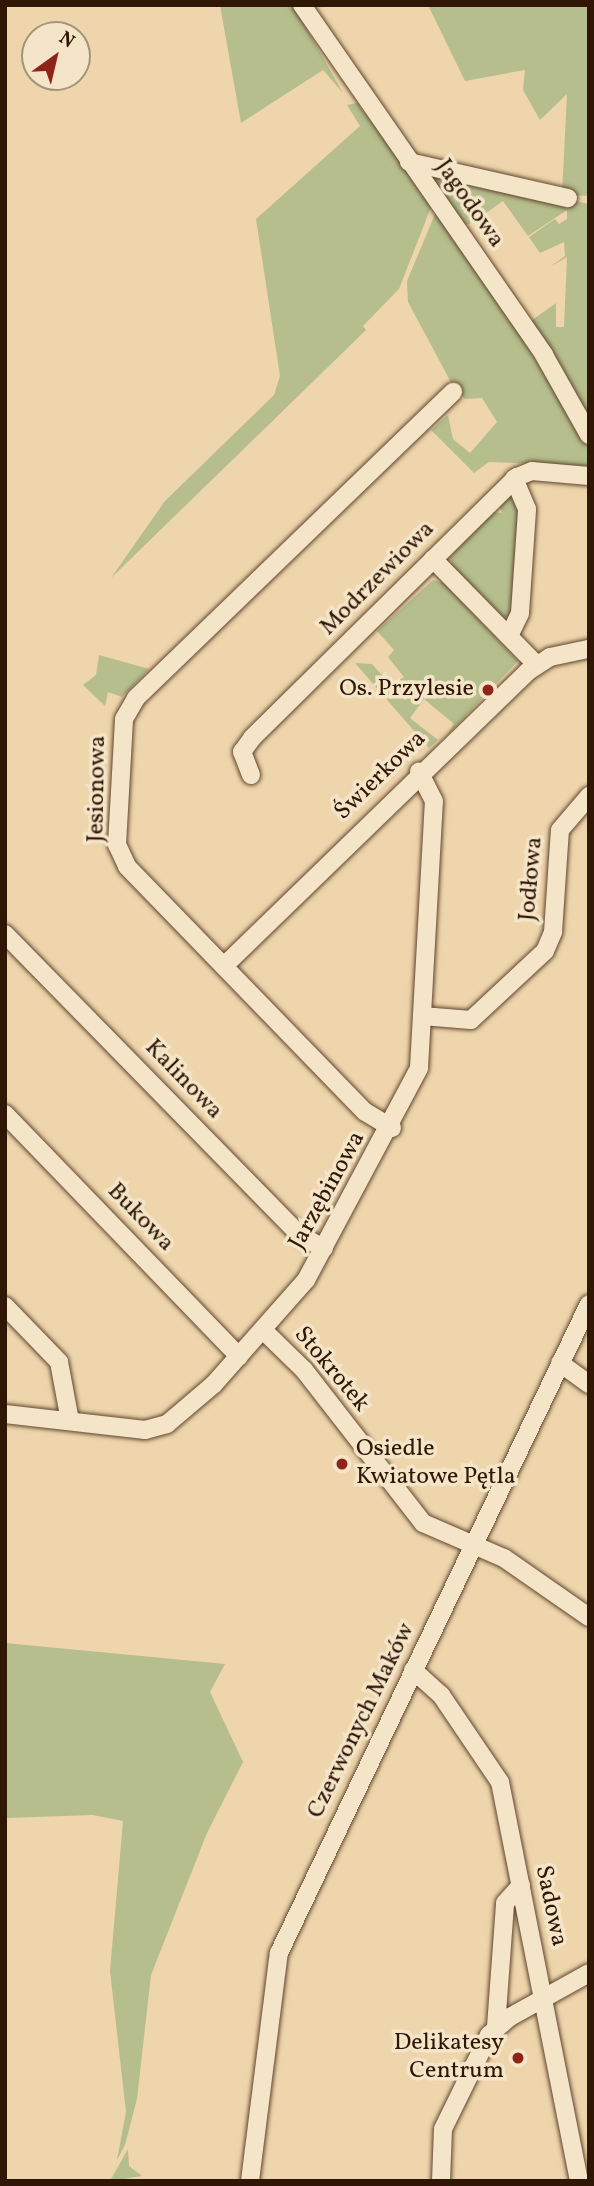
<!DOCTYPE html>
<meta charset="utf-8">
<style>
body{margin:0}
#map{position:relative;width:594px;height:2186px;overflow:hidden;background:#eed5ab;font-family:Vollkorn,serif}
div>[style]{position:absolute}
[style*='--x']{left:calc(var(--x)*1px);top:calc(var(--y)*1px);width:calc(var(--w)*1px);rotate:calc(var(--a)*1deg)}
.green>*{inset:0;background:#b5be8c}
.roads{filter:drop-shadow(0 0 2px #5f462e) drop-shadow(0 0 2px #5f462e)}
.minor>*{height:18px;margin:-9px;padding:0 9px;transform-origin:9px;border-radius:9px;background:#f4e4c8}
.dots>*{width:19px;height:19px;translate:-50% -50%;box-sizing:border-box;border:4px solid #f4e4c8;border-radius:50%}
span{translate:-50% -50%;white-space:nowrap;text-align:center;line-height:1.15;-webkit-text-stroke:7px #f4e4c8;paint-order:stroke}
.street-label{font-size:24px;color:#2f1605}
.poi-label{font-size:24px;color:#2f1605}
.right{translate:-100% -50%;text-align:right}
.left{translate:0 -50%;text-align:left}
.frame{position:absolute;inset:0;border:7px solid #2f1605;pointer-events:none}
.north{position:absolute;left:21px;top:21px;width:70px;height:70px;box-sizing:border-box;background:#f4e4c8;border:2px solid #a5927a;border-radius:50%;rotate:34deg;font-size:19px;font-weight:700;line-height:28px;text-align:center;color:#2f1605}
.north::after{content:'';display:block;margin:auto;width:24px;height:32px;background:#8f2418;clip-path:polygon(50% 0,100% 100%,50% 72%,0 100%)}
</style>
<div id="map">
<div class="green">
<div style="clip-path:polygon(220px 5px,293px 5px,343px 93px,323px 70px,241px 123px)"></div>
<div style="clip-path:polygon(428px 5px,589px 5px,589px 196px,562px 194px,567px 94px,540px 120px,523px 90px,525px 70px,465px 81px)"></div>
<div style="clip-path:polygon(357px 103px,433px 202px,399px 289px,363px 326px,366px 330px,111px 578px,165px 501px,274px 395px,280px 376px,256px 219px,360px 126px,347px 105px)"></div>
<div style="clip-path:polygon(428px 171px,589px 204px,589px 424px,531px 321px,556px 303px,556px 327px,564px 327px,567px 257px,550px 267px,565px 256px,564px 242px,540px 253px,529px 237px,555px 219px,559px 224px,567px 219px,567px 210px,528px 236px,503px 201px,476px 220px,470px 214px,470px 224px,463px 225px)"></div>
<div style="clip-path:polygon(438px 207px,589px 444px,589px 466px,489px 462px,474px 473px,431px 430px,448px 415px,453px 439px,470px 453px,497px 422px,482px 398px,465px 399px,453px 386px,408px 302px,407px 281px)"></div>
<div style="clip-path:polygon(509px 498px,519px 503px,512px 615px,502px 618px,454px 571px,450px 557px,491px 512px,502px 513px,499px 503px)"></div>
<div style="clip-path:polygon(433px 580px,444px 583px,518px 661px,447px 735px,454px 724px,424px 699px,410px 718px,438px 740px,429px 748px,355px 663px,372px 664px,391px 685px,404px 677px,388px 657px,394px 650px,377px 631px)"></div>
<div style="clip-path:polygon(99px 655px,149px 669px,122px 697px,108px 692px,105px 706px,83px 685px,96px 675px)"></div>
<div style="clip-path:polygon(5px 1643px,225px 1664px,210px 1692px,243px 1762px,207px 1833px,151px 1975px,137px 2099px,125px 2145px,117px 2160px,126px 2112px,110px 1971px,123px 1821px,93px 1815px,5px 1818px)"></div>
<div style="clip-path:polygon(128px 2149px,129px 2166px,142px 2176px,110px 2181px)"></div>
</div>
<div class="roads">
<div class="minor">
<div style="--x:302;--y:5;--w:426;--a:55.3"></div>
<div style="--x:544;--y:355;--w:92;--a:60.6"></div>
<div style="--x:409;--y:162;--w:163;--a:12.8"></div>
<div style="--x:433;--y:559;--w:147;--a:45.6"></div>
<div style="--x:509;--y:636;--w:25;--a:-64"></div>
<div style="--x:520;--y:613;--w:104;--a:-86.1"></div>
<div style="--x:527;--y:509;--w:33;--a:-113"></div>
<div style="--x:251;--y:775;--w:25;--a:-111"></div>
<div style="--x:242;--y:752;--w:17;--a:-54"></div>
<div style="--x:252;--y:738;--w:372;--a:-44.6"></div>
<div style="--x:517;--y:477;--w:16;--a:-22"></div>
<div style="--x:532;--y:471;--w:57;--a:5"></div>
<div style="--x:5;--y:934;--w:423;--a:45.6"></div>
<div style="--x:301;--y:1236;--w:26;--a:28"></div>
<div style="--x:224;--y:966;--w:422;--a:-44.1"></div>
<div style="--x:527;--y:672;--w:27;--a:-33"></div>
<div style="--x:550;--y:657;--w:40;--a:-12"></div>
<div style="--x:422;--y:1016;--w:49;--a:4.7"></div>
<div style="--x:471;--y:1020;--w:101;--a:-43"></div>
<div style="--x:545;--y:951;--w:21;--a:-67"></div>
<div style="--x:553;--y:932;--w:102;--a:-86.1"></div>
<div style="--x:560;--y:830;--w:45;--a:-49.5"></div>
<div style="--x:5;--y:1114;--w:337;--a:46"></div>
<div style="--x:392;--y:1128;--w:31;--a:-149"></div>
<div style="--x:365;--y:1112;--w:342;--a:-134.1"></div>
<div style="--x:127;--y:866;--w:23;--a:-115"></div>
<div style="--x:117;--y:845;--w:126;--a:-86.8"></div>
<div style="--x:124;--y:719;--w:24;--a:-60"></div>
<div style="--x:136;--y:698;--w:441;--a:-44"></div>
<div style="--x:5;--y:1306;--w:78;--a:46"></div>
<div style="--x:59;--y:1362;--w:60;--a:79.4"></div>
<div style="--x:263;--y:1330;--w:57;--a:44.3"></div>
<div style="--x:304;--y:1370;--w:194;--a:52.1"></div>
<div style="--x:423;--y:1523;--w:88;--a:23.4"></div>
<div style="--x:504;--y:1558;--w:103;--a:34.8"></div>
<div style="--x:560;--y:1363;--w:36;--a:36"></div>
<div style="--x:5;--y:1414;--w:141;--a:6.5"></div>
<div style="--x:145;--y:1430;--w:23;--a:-15"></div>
<div style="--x:167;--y:1424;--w:62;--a:-40.4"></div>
<div style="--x:214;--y:1384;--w:139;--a:-48.5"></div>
<div style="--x:306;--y:1280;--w:240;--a:-61.9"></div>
<div style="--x:419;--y:1068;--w:267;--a:-86.8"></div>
<div style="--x:434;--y:801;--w:33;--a:-117"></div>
<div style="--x:413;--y:1670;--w:38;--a:42"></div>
<div style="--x:441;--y:1695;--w:105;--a:55.9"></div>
<div style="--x:500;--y:1782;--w:407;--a:78.8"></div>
<div style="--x:496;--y:2027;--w:124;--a:-85.8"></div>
<div style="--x:505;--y:1903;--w:24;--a:-48"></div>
<div style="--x:250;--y:2181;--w:230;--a:-82.8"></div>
<div style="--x:279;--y:1953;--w:719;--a:-64.47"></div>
<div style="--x:441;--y:2181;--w:52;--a:-87.8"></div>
<div style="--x:443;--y:2129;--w:105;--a:-63.9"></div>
<div style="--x:489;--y:2035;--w:28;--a:-41"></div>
<div style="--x:510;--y:2017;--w:90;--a:-29.1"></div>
</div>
</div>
<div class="dots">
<div style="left:488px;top:690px;background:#8f2418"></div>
<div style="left:342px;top:1464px;background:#8f2418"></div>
<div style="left:518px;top:2058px;background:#8f2418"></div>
</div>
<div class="street-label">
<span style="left:469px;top:204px;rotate:55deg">Jagodowa</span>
<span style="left:378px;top:579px;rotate:-45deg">Modrzewiowa</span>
<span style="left:381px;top:776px;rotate:-44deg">Świerkowa</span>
<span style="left:98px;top:789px;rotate:-89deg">Jesionowa</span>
<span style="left:532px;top:879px;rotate:-85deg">Jodłowa</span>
<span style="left:183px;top:1080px;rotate:46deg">Kalinowa</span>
<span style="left:328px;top:1191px;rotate:-61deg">Jarzębinowa</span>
<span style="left:140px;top:1218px;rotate:46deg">Bukowa</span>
<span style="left:331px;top:1370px;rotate:50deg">Stokrotek</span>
<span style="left:362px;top:1721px;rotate:-64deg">Czerwonych Maków</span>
<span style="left:550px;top:1906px;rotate:78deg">Sadowa</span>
</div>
<div class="poi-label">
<span class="right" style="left:474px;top:690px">Os. Przylesie</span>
<span class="left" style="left:356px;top:1464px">Osiedle<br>Kwiatowe Pętla</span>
<span class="right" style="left:504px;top:2058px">Delikatesy<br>Centrum</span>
</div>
<div class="frame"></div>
<div class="north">N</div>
</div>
